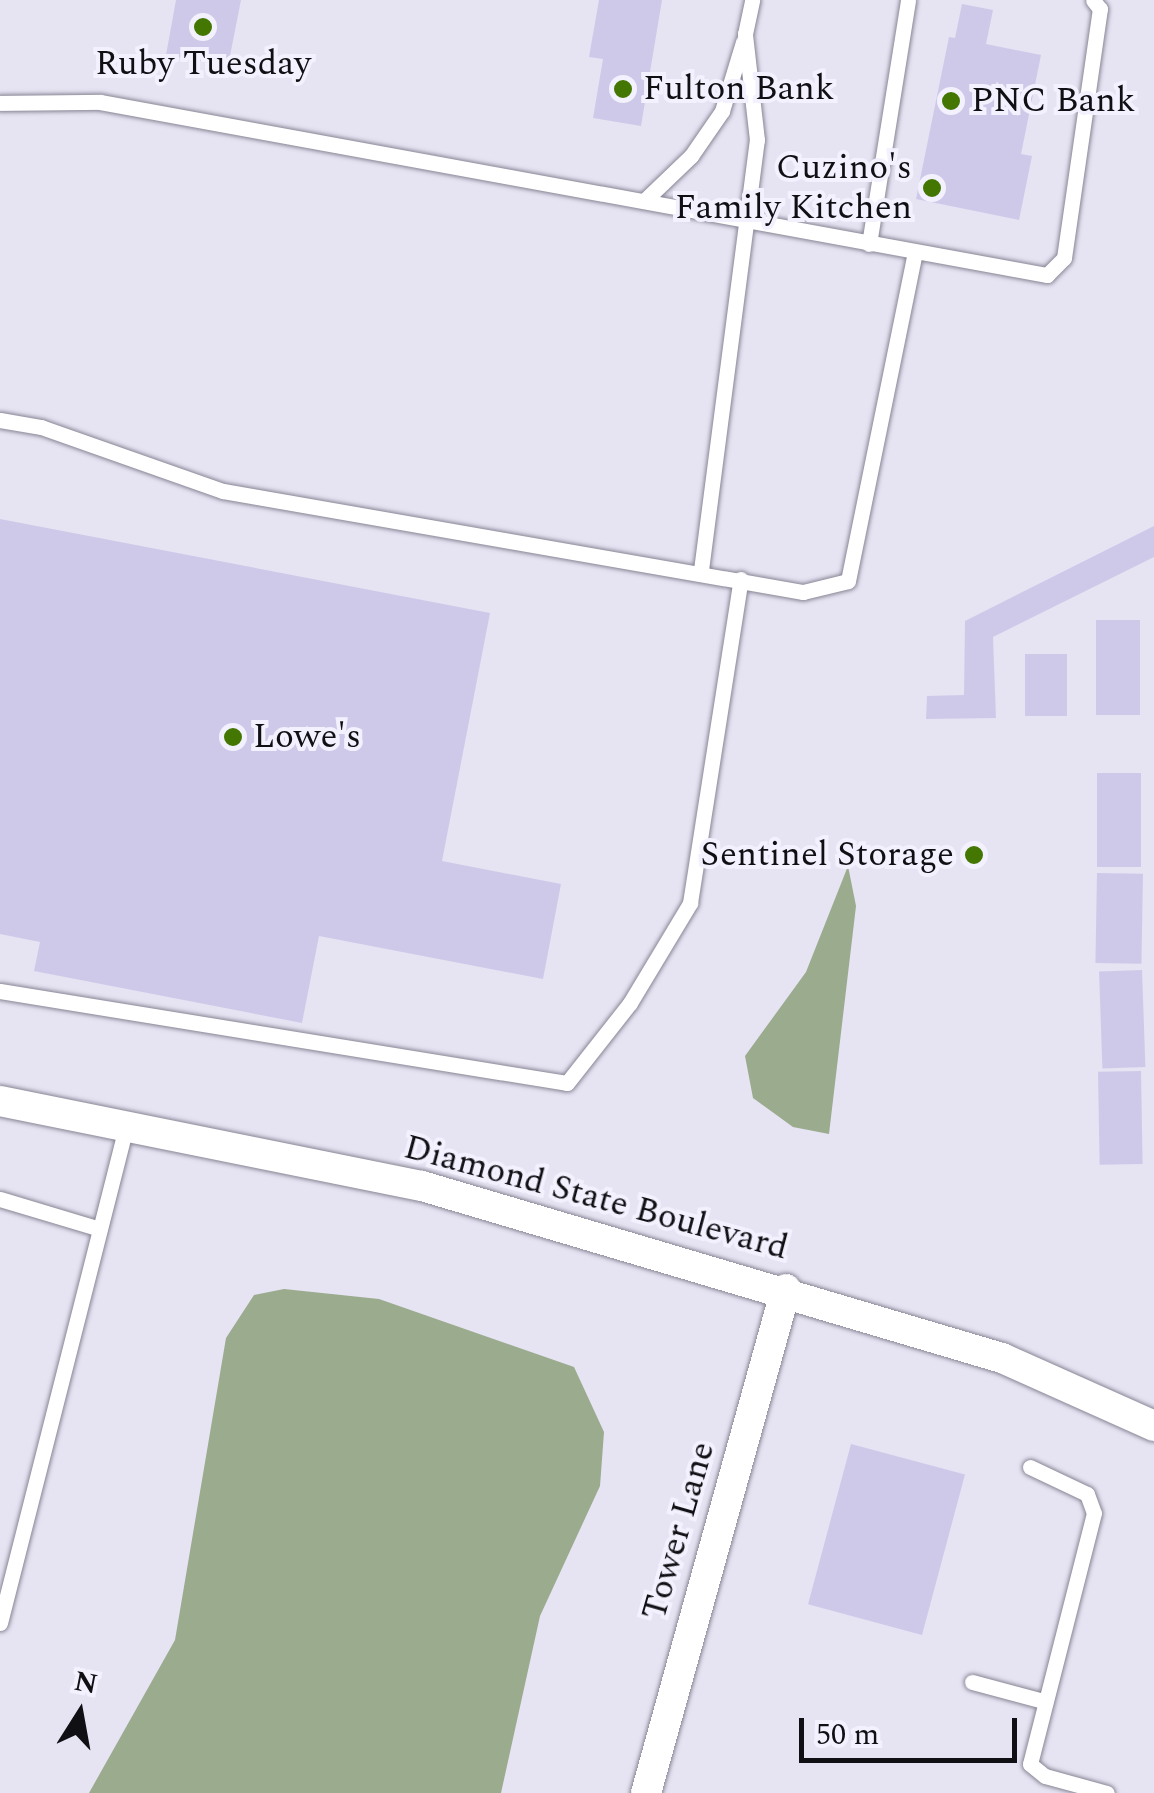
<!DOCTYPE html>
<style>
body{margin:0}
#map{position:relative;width:1154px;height:1793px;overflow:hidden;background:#e6e3f3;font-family:Spectral,serif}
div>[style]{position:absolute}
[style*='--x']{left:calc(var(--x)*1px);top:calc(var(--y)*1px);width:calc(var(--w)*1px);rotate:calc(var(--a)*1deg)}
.water>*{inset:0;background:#9aab8e}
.building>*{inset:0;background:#cfc9e9;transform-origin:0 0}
.roads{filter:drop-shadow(0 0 2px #888594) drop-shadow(0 0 2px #888594)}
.service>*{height:15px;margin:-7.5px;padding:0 7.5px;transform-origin:7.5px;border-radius:7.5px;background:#fff}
.minor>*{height:30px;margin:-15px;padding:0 15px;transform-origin:15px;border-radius:15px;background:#fff}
.dots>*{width:28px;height:28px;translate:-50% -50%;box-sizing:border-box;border:5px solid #f3f1fe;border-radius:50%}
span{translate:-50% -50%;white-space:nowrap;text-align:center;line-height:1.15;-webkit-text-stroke:8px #f3f1fe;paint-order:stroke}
.poi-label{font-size:35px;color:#100f14}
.left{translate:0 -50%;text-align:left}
.right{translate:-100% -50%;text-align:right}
.street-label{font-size:35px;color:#100f14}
.north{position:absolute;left:30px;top:1663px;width:100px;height:100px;-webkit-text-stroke:8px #f3f1fe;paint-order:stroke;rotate:11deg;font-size:28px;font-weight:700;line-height:40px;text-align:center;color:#100f14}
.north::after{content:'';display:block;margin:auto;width:35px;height:45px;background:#100f14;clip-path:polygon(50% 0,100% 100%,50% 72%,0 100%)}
.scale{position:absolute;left:799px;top:1718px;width:218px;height:45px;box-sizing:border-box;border:5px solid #100f14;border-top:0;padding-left:12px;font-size:30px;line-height:35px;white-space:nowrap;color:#100f14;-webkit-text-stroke:8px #f3f1fe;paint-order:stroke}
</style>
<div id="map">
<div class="water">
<div style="clip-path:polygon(848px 866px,856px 906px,829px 1134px,793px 1127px,753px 1098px,745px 1056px,806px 972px)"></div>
<div style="clip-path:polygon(284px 1289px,379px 1299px,574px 1367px,604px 1432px,600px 1486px,540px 1616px,501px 1793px,89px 1793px,175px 1640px,226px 1338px,254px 1295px)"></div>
</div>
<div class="building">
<div style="clip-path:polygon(176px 0,241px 0,228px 66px,166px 55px)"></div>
<div style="clip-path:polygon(599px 0,662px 0,641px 126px,593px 118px,603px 59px,589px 57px)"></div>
<div style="clip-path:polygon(962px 4px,993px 10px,986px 44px,1041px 55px,1021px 154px,1032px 156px,1019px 220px,916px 199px,949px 37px,955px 38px)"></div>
<div style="clip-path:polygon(0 519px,490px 613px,442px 861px,561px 884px,543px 979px,319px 936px,302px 1023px,34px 971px,40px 942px,0 934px)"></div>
<div style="clip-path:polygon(1154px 526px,1154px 557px,993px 637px,996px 718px,926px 719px,927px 696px,964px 695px,965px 621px)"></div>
<div style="left:1096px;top:620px;width:44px;height:95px"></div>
<div style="left:1025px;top:654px;width:42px;height:62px"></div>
<div style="left:1097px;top:773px;width:44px;height:94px"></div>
<div style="left:1097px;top:873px;width:46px;height:90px;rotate:1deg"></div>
<div style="left:1142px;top:970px;width:97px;height:43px;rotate:88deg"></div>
<div style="left:1141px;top:1071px;width:93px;height:43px;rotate:89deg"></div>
<div style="left:851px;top:1444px;width:118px;height:166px;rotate:15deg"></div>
</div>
<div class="roads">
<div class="service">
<div style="--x:0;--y:103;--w:100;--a:-0.6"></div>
<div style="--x:100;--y:102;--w:963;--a:10.35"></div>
<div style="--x:1047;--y:275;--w:24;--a:-45"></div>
<div style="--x:1064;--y:258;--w:252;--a:-81.8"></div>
<div style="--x:1100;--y:9;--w:11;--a:-128"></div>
<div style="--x:644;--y:201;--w:65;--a:-43.8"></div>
<div style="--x:691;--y:156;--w:55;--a:-55.4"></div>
<div style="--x:722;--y:111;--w:72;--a:-73.1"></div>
<div style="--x:869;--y:244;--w:247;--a:-80.9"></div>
<div style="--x:0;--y:420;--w:42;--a:9.7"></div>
<div style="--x:41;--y:427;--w:193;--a:19.4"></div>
<div style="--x:223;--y:491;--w:589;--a:9.88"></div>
<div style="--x:803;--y:592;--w:46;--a:-13.7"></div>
<div style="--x:848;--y:581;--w:336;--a:-78.5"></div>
<div style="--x:701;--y:570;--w:434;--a:-82.6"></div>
<div style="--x:757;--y:140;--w:107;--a:-96.5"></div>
<div style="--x:745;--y:34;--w:35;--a:-78"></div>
<div style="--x:0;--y:991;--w:574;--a:9.22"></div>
<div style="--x:567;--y:1083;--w:102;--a:-51.8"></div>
<div style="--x:630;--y:1003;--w:117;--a:-59"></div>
<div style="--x:690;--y:903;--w:328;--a:-81.1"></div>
<div style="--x:0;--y:1199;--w:104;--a:16.7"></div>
<div style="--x:1030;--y:1467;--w:63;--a:25.3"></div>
<div style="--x:1087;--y:1494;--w:20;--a:70"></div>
<div style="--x:1094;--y:1513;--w:259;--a:104.3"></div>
<div style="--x:1030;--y:1764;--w:19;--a:39"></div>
<div style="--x:1045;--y:1776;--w:64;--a:15.3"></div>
<div style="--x:0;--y:1623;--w:512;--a:-75.75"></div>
<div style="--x:972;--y:1682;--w:73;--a:15"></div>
</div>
<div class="minor">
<div style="--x:0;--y:1101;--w:430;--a:11.4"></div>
<div style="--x:422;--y:1186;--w:605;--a:16.52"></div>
<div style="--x:1002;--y:1358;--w:167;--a:24.1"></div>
<div style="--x:646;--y:1793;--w:523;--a:-74.48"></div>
</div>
</div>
<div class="dots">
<div style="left:203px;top:27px;background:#447702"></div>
<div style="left:623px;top:89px;background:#447702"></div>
<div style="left:951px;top:101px;background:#447702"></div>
<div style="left:932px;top:188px;background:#447702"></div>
<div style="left:233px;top:737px;background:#447702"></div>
<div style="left:974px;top:855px;background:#447702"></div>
</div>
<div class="poi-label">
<span style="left:203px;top:64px">Ruby Tuesday</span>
<span class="left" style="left:643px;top:89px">Fulton Bank</span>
<span class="left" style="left:971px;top:101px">PNC Bank</span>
<span class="right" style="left:912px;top:188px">Cuzino's<br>Family Kitchen</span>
<span class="left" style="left:253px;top:737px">Lowe's</span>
<span class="right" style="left:954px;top:855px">Sentinel Storage</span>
</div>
<div class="street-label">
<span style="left:596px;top:1198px;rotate:15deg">Diamond State Boulevard</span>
<span style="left:679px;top:1531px;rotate:-74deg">Tower Lane</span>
</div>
<div class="north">N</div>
<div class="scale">50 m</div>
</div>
